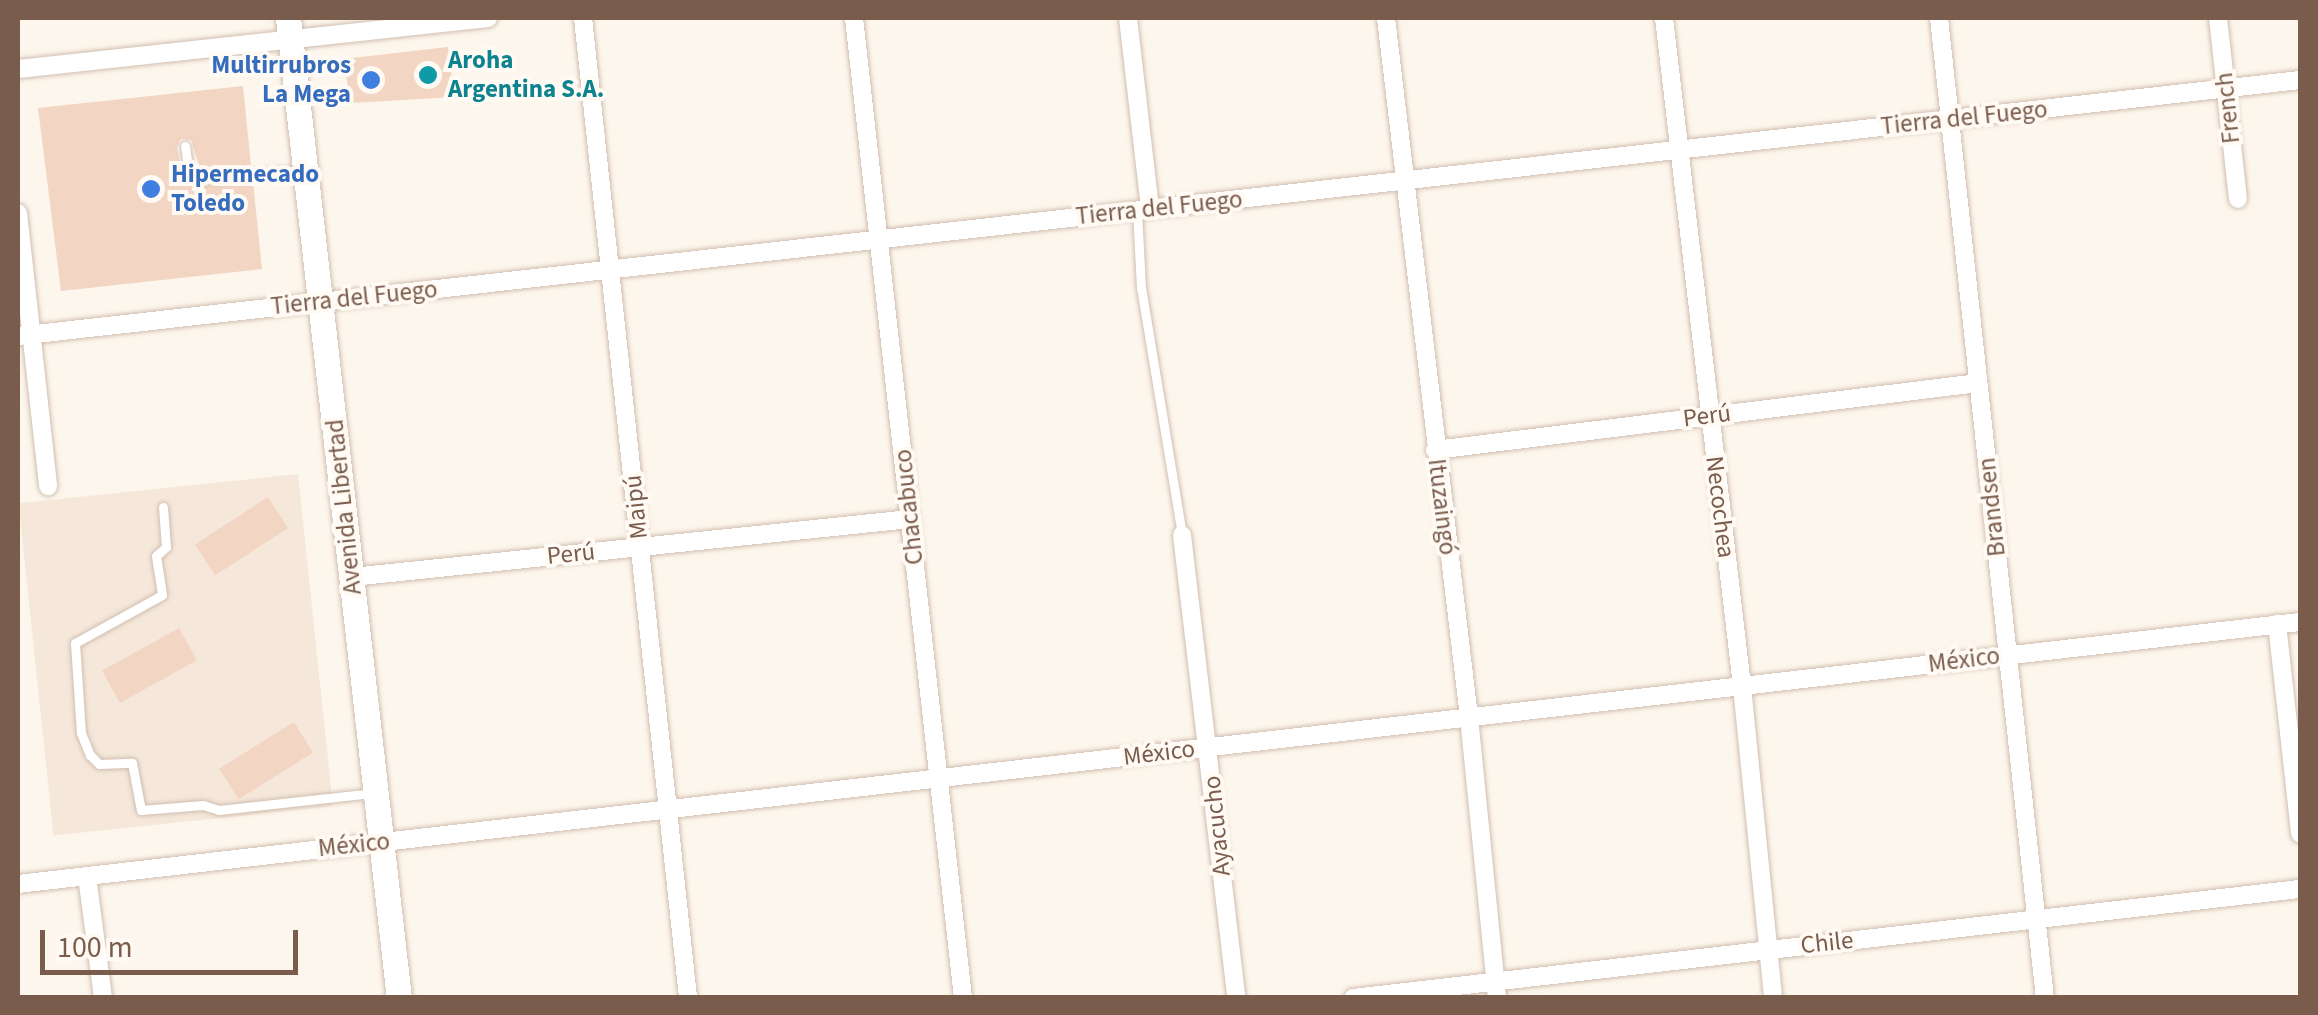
<!DOCTYPE html>
<meta charset="utf-8">
<style>
body{margin:0}
#map{position:relative;width:2318px;height:1015px;overflow:hidden;background:#fdf6ec;font-family:"Source Sans 3",sans-serif}
div>[style]{position:absolute}
[style*='--x']{left:calc(var(--x)*1px);top:calc(var(--y)*1px);width:calc(var(--w)*1px);rotate:calc(var(--a)*1deg)}
.residential>*{inset:0;background:#f5e8da;transform-origin:0 0}
.building>*{inset:0;background:#f3d5c3;transform-origin:0 0}
.roads{filter:drop-shadow(0 0 2px #d1beb0) drop-shadow(0 0 2px #d1beb0)}
.service>*{height:9px;margin:-4.5px;padding:0 4.5px;transform-origin:4.5px;border-radius:4.5px;background:#fff}
.minor>*{height:18px;margin:-9px;padding:0 9px;transform-origin:9px;border-radius:9px;background:#fff}
.secondary>*{height:25px;margin:-12.5px;padding:0 12.5px;transform-origin:12.5px;border-radius:12.5px;background:#fff}
.dots>*{width:28px;height:28px;translate:-50% -50%;box-sizing:border-box;border:5px solid #fffaf3;border-radius:50%}
span{translate:-50% -50%;white-space:nowrap;text-align:center;line-height:1.15;-webkit-text-stroke:8px #fffaf3;paint-order:stroke}
.culture-label{font-size:25px;color:#0d838f;font-weight:700}
.left{translate:0 -50%;text-align:left}
.shop-label{font-size:25px;color:#366cbe;font-weight:700}
.right{translate:-100% -50%;text-align:right}
.street-label{font-size:25px;color:#7a5c4d}
.frame{position:absolute;inset:0;border:20px solid #7a5c4d;pointer-events:none}
.scale{position:absolute;left:40px;top:930px;width:258px;height:45px;box-sizing:border-box;border:5px solid #7a5c4d;border-top:0;padding-left:12px;font-size:30px;line-height:35px;white-space:nowrap;color:#7a5c4d;-webkit-text-stroke:8px #fffaf3;paint-order:stroke}
</style>
<div id="map">
<div class="residential">
<div style="left:298px;top:474px;width:334px;height:281px;rotate:84deg"></div>
</div>
<div class="building">
<div style="clip-path:polygon(448px 47px,454px 97px,351px 103px,343px 59px)"></div>
<div style="clip-path:polygon(243px 86px,251px 166px,201px 171px,191px 140px,181px 139px,177px 147px,182px 177px,195px 186px,253px 182px,262px 269px,61px 291px,38px 108px)"></div>
<div style="left:268px;top:497px;width:37px;height:87px;rotate:57deg"></div>
<div style="left:179px;top:628px;width:37px;height:88px;rotate:61deg"></div>
<div style="left:294px;top:722px;width:36px;height:88px;rotate:58deg"></div>
</div>
<div class="roads">
<div class="service">
<div style="--x:185;--y:146;--w:27;--a:82"></div>
<div style="--x:189;--y:173;--w:12;--a:31"></div>
<div style="--x:199;--y:179;--w:104;--a:-4.9"></div>
<div style="--x:1137;--y:211;--w:76;--a:87"></div>
<div style="--x:1141;--y:287;--w:251;--a:80.6"></div>
<div style="--x:163;--y:507;--w:40;--a:85.7"></div>
<div style="--x:166;--y:547;--w:13;--a:138"></div>
<div style="--x:156;--y:556;--w:39;--a:81"></div>
<div style="--x:162;--y:595;--w:99;--a:151.1"></div>
<div style="--x:75;--y:643;--w:90;--a:86.2"></div>
<div style="--x:81;--y:733;--w:24;--a:68"></div>
<div style="--x:90;--y:755;--w:13;--a:45"></div>
<div style="--x:99;--y:764;--w:33;--a:-2"></div>
<div style="--x:132;--y:763;--w:48;--a:79.2"></div>
<div style="--x:141;--y:810;--w:62;--a:-4.6"></div>
<div style="--x:203;--y:805;--w:17;--a:17"></div>
<div style="--x:219;--y:810;--w:156;--a:-6.3"></div>
</div>
<div class="minor">
<div style="--x:583;--y:18;--w:986;--a:83.88"></div>
<div style="--x:854;--y:18;--w:986;--a:83.65"></div>
<div style="--x:1128;--y:18;--w:192;--a:83.4"></div>
<div style="--x:1386;--y:18;--w:704;--a:83.23"></div>
<div style="--x:1469;--y:717;--w:282;--a:84.3"></div>
<div style="--x:1664;--y:18;--w:673;--a:83.34"></div>
<div style="--x:1742;--y:686;--w:314;--a:84.3"></div>
<div style="--x:1939;--y:18;--w:986;--a:83.83"></div>
<div style="--x:2218;--y:18;--w:182;--a:83.7"></div>
<div style="--x:18;--y:69;--w:473;--a:-6.2"></div>
<div style="--x:18;--y:213;--w:275;--a:83.7"></div>
<div style="--x:18;--y:336;--w:2296;--a:-6.4"></div>
<div style="--x:1435;--y:450;--w:547;--a:-7.03"></div>
<div style="--x:1182;--y:535;--w:466;--a:83.3"></div>
<div style="--x:352;--y:577;--w:561;--a:-5.93"></div>
<div style="--x:2277;--y:624;--w:211;--a:83.7"></div>
<div style="--x:87;--y:876;--w:123;--a:82.5"></div>
<div style="--x:18;--y:884;--w:2297;--a:-6.55"></div>
<div style="--x:1353;--y:998;--w:953;--a:-6.57"></div>
</div>
<div class="secondary">
<div style="--x:288;--y:18;--w:986;--a:83.54"></div>
</div>
</div>
<div class="dots">
<div style="left:428px;top:75px;background:#0f9aa8"></div>
<div style="left:371px;top:80px;background:#3f7fe0"></div>
<div style="left:151px;top:189px;background:#3f7fe0"></div>
</div>
<div class="culture-label">
<span class="left" style="left:448px;top:75px">Aroha<br>Argentina S.A.</span>
</div>
<div class="shop-label">
<span class="right" style="left:351px;top:80px">Multirrubros<br>La Mega</span>
<span class="left" style="left:171px;top:189px">Hipermecado<br>Toledo</span>
</div>
<div class="street-label">
<span style="left:2228px;top:108px;rotate:-96deg">French</span>
<span style="left:1964px;top:118px;rotate:-6deg">Tierra del Fuego</span>
<span style="left:1159px;top:208px;rotate:-6deg">Tierra del Fuego</span>
<span style="left:354px;top:298px;rotate:-6deg">Tierra del Fuego</span>
<span style="left:1707px;top:416px;rotate:-7deg">Perú</span>
<span style="left:344px;top:507px;rotate:-96deg">Avenida Libertad</span>
<span style="left:636px;top:507px;rotate:-96deg">Maipú</span>
<span style="left:909px;top:507px;rotate:-96deg">Chacabuco</span>
<span style="left:1442px;top:507px;rotate:83deg">Ituzaingó</span>
<span style="left:1720px;top:507px;rotate:83deg">Necochea</span>
<span style="left:1992px;top:507px;rotate:-96deg">Brandsen</span>
<span style="left:571px;top:554px;rotate:-6deg">Perú</span>
<span style="left:1964px;top:660px;rotate:-7deg">México</span>
<span style="left:1159px;top:753px;rotate:-7deg">México</span>
<span style="left:1217px;top:826px;rotate:-96deg">Ayacucho</span>
<span style="left:354px;top:845px;rotate:-6deg">México</span>
<span style="left:1827px;top:943px;rotate:-6deg">Chile</span>
</div>
<div class="frame"></div>
<div class="scale">100 m</div>
</div>
